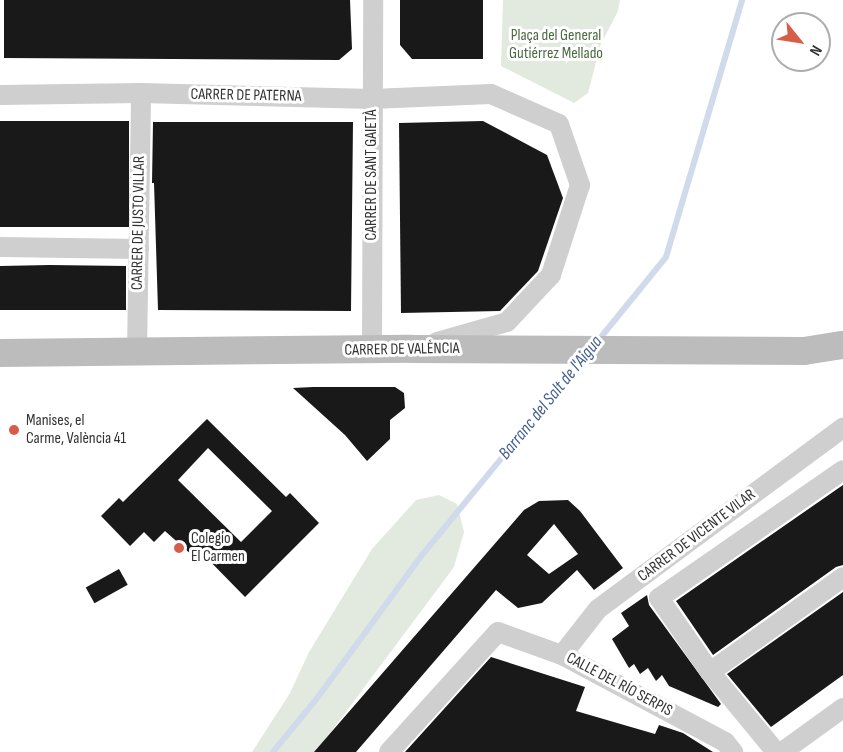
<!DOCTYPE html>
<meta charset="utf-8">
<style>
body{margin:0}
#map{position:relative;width:843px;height:752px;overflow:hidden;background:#fff;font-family:"Sofia Sans Condensed",sans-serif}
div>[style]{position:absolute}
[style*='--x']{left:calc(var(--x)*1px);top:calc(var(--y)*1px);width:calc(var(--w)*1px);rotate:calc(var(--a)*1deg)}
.green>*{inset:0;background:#e2eadf}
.stream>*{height:6px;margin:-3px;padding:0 3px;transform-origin:3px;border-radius:3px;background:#d0daeb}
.building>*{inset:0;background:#191919;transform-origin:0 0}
.minor>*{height:20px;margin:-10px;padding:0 10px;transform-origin:10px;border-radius:10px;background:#cfcfcf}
.secondary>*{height:28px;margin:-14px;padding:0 14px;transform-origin:14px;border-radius:14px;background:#bcbcbc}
.dots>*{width:16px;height:16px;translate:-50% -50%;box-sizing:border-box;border:3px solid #fff;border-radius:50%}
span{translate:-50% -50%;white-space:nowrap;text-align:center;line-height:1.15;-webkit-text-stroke:6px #fff;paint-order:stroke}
.park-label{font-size:16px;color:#4c6a43}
.street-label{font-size:16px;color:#323232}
.poi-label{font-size:16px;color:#323232}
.left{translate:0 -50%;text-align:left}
.water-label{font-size:18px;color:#46618e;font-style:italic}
.north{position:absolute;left:771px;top:12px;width:60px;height:60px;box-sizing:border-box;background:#fff;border:2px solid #adadad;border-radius:50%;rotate:120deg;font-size:16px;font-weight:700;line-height:24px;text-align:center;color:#323232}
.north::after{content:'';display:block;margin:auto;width:21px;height:27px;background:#d65d47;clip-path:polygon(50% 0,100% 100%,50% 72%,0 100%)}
</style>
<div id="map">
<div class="green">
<div style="clip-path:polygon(503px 0,620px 0,618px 11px,601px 44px,588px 93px,574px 103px,501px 66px)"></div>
<div style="clip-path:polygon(439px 495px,457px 504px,464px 532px,454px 567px,316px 752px,252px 752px,290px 693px,309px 652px,372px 549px,416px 500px)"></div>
</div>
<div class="stream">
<div style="--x:597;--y:342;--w:109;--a:-50.9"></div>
<div style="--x:666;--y:257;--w:268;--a:-73.5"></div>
<div style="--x:273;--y:752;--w:71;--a:-50.7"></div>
<div style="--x:318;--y:697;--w:176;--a:-53.8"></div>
<div style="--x:422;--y:555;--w:254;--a:-50.6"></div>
</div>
<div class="building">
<div style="clip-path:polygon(4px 0,350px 0,352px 49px,339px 60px,4px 58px)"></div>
<div style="clip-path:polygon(400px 0,483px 0,483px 59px,412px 59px,400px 45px)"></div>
<div style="left:0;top:121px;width:129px;height:106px"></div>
<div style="clip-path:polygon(483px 121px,547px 155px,563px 198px,538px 271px,500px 311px,401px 313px,399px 123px)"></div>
<div style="clip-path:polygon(153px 122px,353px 122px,351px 311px,158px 310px,154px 183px,152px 183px)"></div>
<div style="clip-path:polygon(50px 265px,126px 266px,126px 310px,0 310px,0 266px)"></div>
<div style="clip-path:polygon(313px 387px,395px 387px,404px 393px,405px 408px,390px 420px,390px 439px,367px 461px,345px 435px,293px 388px)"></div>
<div style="clip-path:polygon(evenodd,207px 419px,286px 497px,290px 493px,319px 523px,245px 597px,199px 550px,193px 556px,165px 531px,154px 542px,144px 532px,130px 546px,101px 516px,119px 498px,123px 502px,207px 419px,208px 448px,272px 511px,241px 542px,178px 480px,208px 448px)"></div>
<div style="clip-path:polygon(843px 485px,843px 565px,836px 567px,713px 655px,676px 601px)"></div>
<div style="clip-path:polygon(evenodd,568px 500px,580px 511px,623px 568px,594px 590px,577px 570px,542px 603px,518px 608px,496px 590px,356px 752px,314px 752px,524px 510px,539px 501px,568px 500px,554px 524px,578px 554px,549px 574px,527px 555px,554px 524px)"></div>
<div style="left:119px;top:569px;width:18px;height:38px;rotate:61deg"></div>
<div style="clip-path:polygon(843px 592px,843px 675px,771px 727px,727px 674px)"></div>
<div style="clip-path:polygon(647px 595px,649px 605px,721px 704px,718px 707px,669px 686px,662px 675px,656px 681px,648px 668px,640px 674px,634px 664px,629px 668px,612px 639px,629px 626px,621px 613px)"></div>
<div style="clip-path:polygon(491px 657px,585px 687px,576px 711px,655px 734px,659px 725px,683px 733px,713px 752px,405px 752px)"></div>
</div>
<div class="minor">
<div style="--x:0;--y:95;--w:141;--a:-0.8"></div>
<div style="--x:141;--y:93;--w:231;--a:1.5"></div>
<div style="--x:372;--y:99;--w:119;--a:-2.4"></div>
<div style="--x:491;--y:94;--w:74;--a:23.8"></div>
<div style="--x:559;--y:124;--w:65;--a:71"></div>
<div style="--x:580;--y:185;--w:95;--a:107.9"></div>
<div style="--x:551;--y:275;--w:64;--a:133.1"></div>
<div style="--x:507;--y:322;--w:73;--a:164.1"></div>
<div style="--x:0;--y:247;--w:139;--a:0.8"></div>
<div style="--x:372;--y:351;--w:351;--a:-89.8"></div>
<div style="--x:137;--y:353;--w:260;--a:-89.1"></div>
<div style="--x:562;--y:655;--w:58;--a:-52"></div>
<div style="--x:598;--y:609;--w:305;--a:-36.5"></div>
<div style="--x:710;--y:672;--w:163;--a:-35.5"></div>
<div style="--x:389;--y:752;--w:162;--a:-47.8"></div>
<div style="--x:498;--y:632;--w:68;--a:19.8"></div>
<div style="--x:562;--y:655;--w:185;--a:28.1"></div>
<div style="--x:725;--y:742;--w:13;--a:51"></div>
<div style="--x:776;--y:752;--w:104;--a:-129.5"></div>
<div style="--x:710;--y:672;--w:90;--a:-124.6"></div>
<div style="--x:659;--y:598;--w:224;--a:-34.8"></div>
<div style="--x:782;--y:752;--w:75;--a:-35.8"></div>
</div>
<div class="secondary">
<div style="--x:0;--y:353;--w:412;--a:-0.6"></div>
<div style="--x:412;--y:349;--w:392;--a:0.3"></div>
<div style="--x:804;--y:351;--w:39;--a:-9"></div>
</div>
<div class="dots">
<div style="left:14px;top:430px;background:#d65d47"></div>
<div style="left:179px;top:548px;background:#d65d47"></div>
</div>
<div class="park-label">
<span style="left:556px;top:45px">Plaça del General<br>Gutiérrez Mellado</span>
</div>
<div class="street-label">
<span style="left:246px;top:96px;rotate:1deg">CARRER DE PATERNA</span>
<span style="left:372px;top:175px;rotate:-90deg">CARRER DE SANT GAIETÀ</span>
<span style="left:139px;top:223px;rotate:-89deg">CARRER DE JUSTO VILLAR</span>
<span style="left:402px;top:350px;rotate:-1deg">CARRER DE VALÈNCIA</span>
<span style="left:697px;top:536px;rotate:-37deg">CARRER DE VICENTE VILAR</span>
<span style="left:619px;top:685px;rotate:28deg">CALLE DEL RÍO SERPIS</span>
</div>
<div class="poi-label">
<span class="left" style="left:26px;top:430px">Manises, el<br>Carme, València 41</span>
<span class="left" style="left:191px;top:548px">Colegio<br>El Carmen</span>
</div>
<div class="water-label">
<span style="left:551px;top:398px;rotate:-51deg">Barranc del Salt de l'Aigua</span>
</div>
<div class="north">N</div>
</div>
